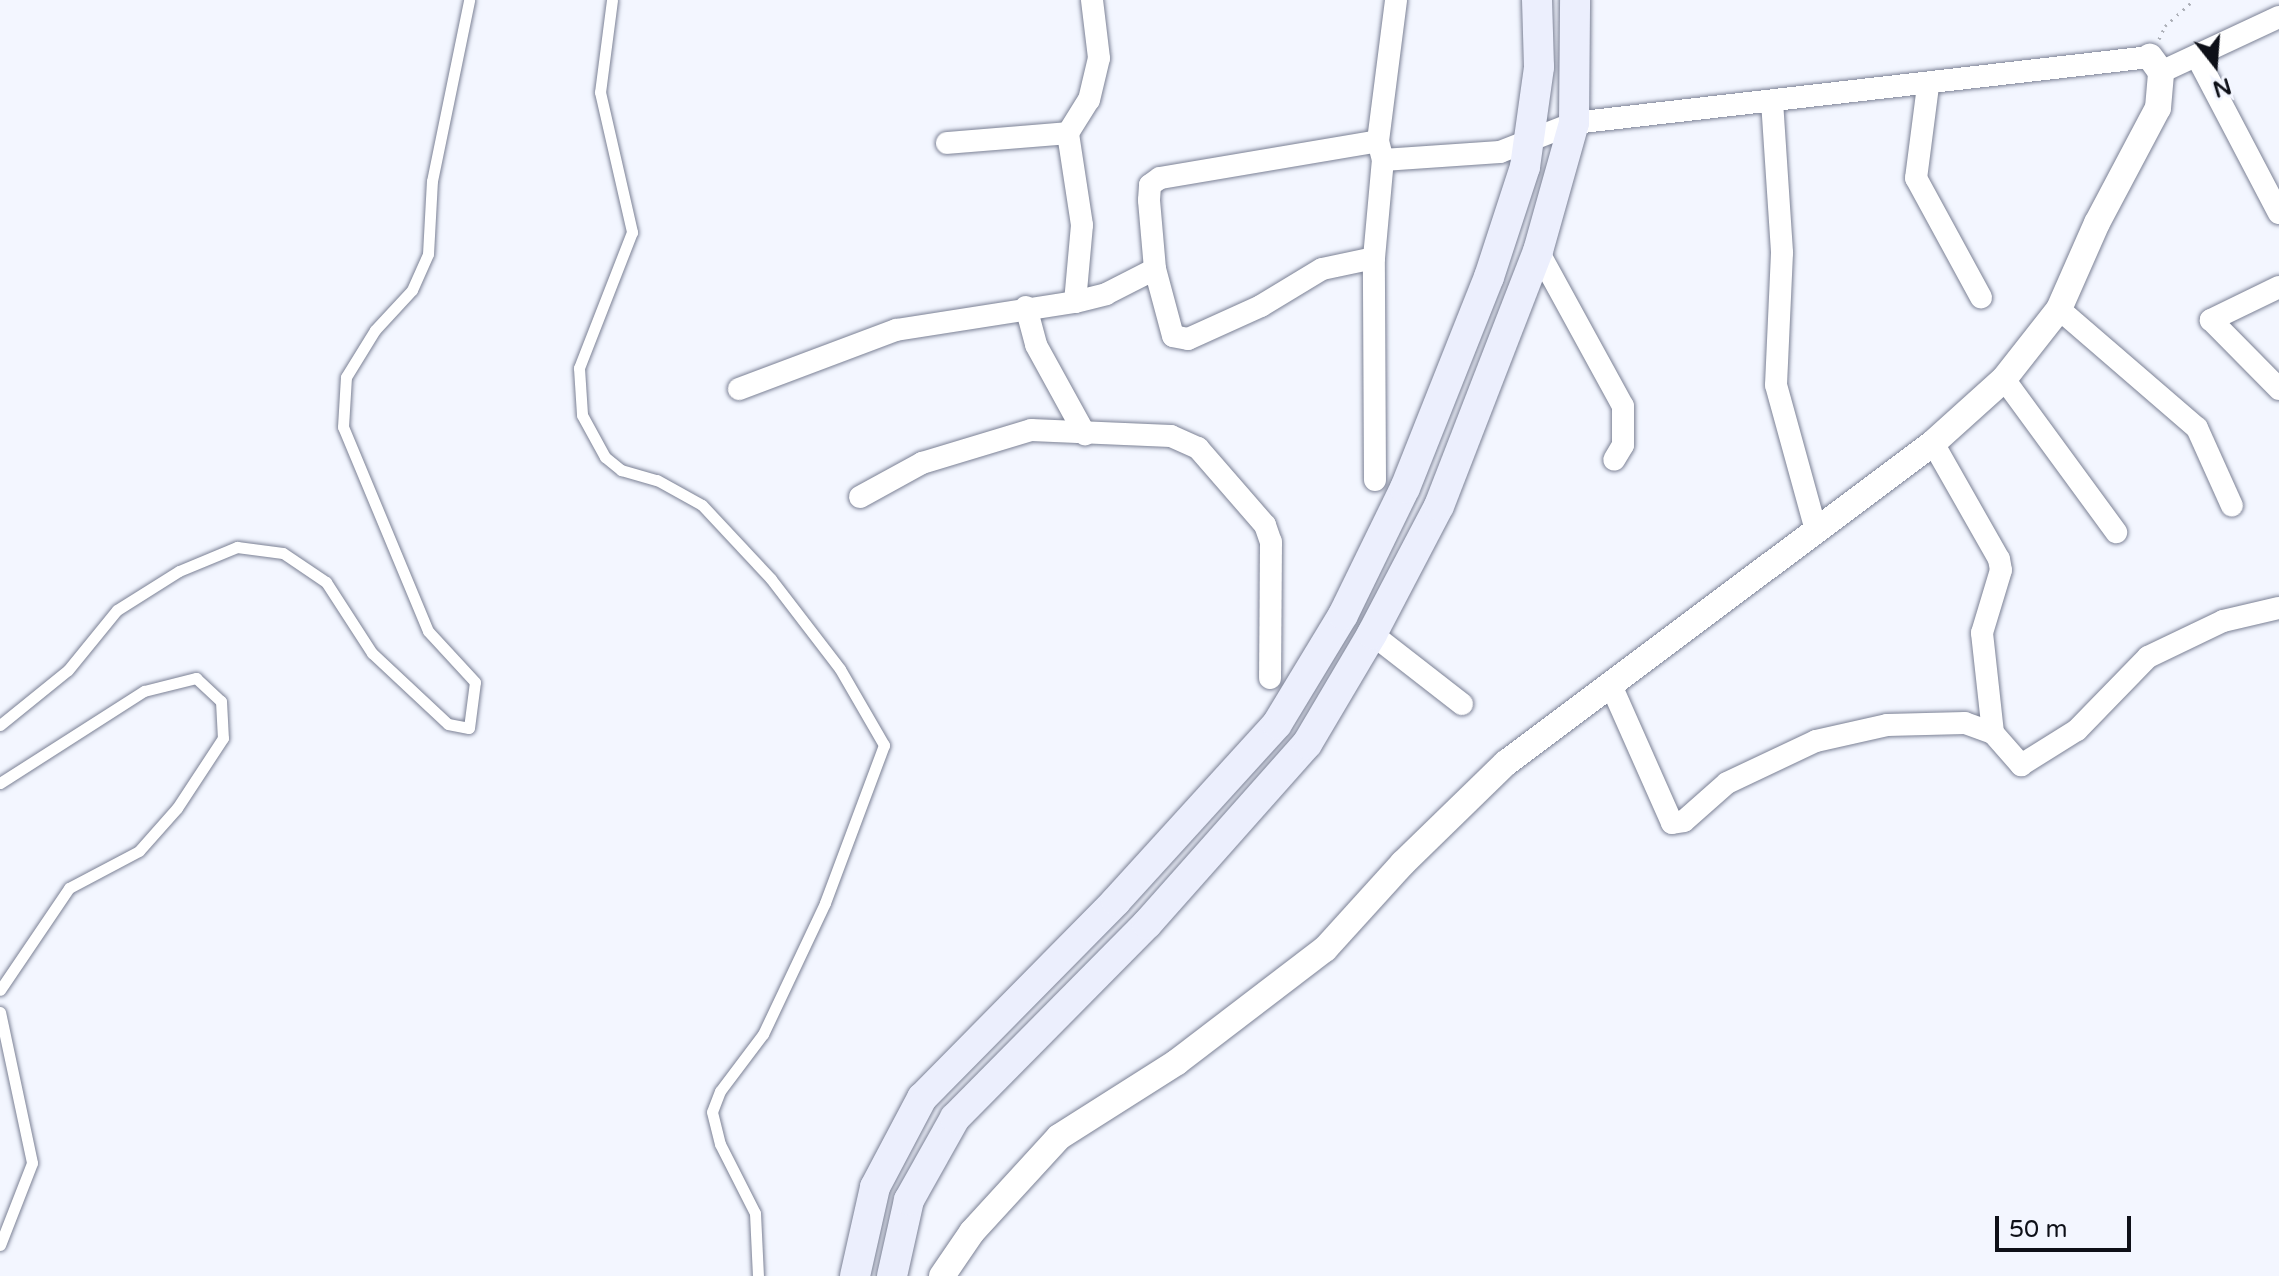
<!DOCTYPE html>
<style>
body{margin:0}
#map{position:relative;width:2279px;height:1276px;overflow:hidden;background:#f3f6ff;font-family:"Varela Round",sans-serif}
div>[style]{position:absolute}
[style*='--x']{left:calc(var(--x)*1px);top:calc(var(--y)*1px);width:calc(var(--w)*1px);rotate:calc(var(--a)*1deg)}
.path>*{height:3px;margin-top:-1.5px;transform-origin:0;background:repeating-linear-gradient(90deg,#adb0b8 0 2px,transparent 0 8px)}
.roads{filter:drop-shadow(0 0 2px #7b8195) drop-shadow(0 0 2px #7b8195)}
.service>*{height:11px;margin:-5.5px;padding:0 5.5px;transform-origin:5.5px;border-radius:5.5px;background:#fff}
.minor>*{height:22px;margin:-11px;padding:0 11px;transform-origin:11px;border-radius:11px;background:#fff}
.tertiary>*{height:26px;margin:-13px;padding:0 13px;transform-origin:13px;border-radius:13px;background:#fff}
.secondary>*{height:30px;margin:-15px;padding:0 15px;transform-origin:15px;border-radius:15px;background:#eceffd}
span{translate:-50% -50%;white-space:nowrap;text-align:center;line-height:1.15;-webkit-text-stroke:8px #f3f6ff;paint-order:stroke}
.north{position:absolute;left:2175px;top:24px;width:80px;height:80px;-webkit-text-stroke:6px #f3f6ff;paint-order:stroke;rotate:163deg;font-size:22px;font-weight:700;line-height:32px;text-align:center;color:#0e1018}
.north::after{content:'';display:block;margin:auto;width:28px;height:36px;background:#0e1018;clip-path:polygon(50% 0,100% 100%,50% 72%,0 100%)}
.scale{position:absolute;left:1995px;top:1216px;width:136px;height:36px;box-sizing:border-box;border:4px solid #0e1018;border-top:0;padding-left:10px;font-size:24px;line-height:28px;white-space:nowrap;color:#0e1018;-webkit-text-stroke:6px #f3f6ff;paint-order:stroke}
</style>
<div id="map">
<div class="path">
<div style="--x:2159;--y:39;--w:14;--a:-65"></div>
<div style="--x:2165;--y:26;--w:39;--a:-42"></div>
</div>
<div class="roads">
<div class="service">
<div style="--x:612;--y:0;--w:93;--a:97.4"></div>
<div style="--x:600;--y:92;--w:144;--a:77.1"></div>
<div style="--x:632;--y:232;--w:146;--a:111.3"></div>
<div style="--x:579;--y:368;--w:47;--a:86.3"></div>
<div style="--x:582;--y:415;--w:48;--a:61.3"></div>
<div style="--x:605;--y:457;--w:21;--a:39"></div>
<div style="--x:621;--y:470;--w:37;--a:16"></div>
<div style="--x:657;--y:480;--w:51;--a:29.1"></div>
<div style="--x:702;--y:505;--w:101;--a:47"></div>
<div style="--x:771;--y:579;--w:113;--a:52.5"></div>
<div style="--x:840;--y:669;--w:88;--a:59.9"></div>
<div style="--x:884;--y:745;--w:169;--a:110.5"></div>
<div style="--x:825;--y:903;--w:145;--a:115.3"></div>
<div style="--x:763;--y:1034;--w:71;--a:127"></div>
<div style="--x:720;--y:1091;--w:22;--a:111"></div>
<div style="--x:712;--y:1112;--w:33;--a:76"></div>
<div style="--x:720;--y:1144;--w:77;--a:63.1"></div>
<div style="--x:755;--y:1213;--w:63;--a:87.3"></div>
<div style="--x:0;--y:725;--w:87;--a:-39"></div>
<div style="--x:68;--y:670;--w:77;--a:-50.8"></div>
<div style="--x:117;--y:610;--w:73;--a:-32.2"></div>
<div style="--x:179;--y:571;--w:63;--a:-22.5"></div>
<div style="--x:237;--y:547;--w:46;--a:7.4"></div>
<div style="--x:283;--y:553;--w:52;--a:34"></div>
<div style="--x:326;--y:582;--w:85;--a:57.1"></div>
<div style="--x:372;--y:653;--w:104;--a:43.1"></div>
<div style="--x:448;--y:724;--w:21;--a:11"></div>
<div style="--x:469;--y:728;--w:46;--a:-82.6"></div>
<div style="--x:475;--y:682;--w:69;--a:-132.7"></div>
<div style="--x:428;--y:631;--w:221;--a:-112.6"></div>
<div style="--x:343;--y:427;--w:50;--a:-86.6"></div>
<div style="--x:346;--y:377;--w:55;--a:-58.3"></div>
<div style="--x:375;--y:330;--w:54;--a:-47.2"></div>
<div style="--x:412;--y:290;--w:39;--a:-66"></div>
<div style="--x:428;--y:254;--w:73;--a:-86.9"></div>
<div style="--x:432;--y:181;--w:185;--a:-78.4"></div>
<div style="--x:0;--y:783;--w:171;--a:-32.6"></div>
<div style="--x:144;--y:691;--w:54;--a:-14"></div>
<div style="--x:196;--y:678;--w:34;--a:43"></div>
<div style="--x:221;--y:701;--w:37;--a:87"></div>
<div style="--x:223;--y:738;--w:84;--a:123.3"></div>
<div style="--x:177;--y:808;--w:57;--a:131.5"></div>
<div style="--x:139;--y:851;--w:79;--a:152.1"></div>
<div style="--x:69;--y:888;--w:123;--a:124.1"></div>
<div style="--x:0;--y:1012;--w:154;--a:78"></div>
<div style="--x:32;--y:1163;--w:88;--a:111.3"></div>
</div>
<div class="minor">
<div style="--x:2198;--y:59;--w:174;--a:62.3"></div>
<div style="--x:2161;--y:72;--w:130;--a:-25"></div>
<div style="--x:1928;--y:86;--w:93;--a:97.4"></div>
<div style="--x:1916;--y:178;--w:136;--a:61.4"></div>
<div style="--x:1772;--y:101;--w:152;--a:86.2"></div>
<div style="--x:1782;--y:253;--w:132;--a:92.6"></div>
<div style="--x:1776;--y:385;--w:147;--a:74.6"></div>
<div style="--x:947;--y:143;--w:121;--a:-4.7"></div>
<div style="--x:1383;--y:160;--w:117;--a:-3.9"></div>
<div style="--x:1500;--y:152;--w:79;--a:-21.4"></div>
<div style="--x:1574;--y:123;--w:580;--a:-6.54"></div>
<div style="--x:1538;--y:251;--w:177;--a:61.3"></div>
<div style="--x:1623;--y:406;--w:39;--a:90"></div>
<div style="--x:1623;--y:445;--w:17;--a:121"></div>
<div style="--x:1374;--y:258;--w:53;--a:168.1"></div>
<div style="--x:1322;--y:269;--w:71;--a:148.8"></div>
<div style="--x:1261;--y:306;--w:80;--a:155.7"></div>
<div style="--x:1188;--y:339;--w:15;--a:-169"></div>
<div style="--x:1173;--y:336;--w:69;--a:-105"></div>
<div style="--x:1155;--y:269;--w:69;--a:-95"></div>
<div style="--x:1149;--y:200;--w:15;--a:-86"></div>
<div style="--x:1150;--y:185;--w:12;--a:-35"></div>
<div style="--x:1160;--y:178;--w:221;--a:-9.6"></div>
<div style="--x:2279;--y:287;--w:76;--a:154.1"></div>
<div style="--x:2211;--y:320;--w:97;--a:45.4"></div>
<div style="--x:1075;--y:302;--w:77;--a:-84.8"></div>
<div style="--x:1082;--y:225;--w:93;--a:-98.7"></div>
<div style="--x:1068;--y:133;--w:39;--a:-58"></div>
<div style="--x:1089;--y:100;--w:43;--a:-76.6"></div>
<div style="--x:1099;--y:58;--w:58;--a:-96.9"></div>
<div style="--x:1026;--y:307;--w:39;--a:75"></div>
<div style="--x:1036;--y:345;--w:102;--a:61.2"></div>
<div style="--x:2059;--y:309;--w:182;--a:40.8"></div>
<div style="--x:2197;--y:428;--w:85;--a:65.8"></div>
<div style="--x:2004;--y:379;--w:190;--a:53.8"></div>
<div style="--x:739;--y:389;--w:168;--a:-20.6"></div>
<div style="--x:896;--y:330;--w:181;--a:-8.9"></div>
<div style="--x:1075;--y:302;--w:32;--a:-14"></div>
<div style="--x:1106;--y:294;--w:55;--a:-27"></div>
<div style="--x:1933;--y:443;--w:133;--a:60.4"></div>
<div style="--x:1999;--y:559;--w:11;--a:80"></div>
<div style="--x:2001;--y:570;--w:66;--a:106.8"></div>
<div style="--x:1982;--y:633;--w:101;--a:83.7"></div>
<div style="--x:1993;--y:733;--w:43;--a:48.8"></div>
<div style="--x:2021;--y:765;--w:66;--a:-32"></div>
<div style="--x:2077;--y:730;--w:102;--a:-45.8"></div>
<div style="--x:2148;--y:657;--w:83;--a:-25.6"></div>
<div style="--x:2223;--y:621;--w:57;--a:-13.1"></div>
<div style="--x:1375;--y:480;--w:222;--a:-90.3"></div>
<div style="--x:1374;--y:258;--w:98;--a:-84.8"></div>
<div style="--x:1383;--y:160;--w:20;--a:-105"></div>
<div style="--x:1378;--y:141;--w:142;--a:-82.7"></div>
<div style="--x:860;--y:497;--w:71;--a:-28.7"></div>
<div style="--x:922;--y:463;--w:114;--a:-16.8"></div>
<div style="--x:1031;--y:430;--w:140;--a:2.5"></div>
<div style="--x:1171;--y:436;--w:30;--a:24"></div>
<div style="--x:1198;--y:448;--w:102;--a:49"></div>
<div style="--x:1265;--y:525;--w:18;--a:71"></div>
<div style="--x:1271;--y:542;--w:136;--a:90.4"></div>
<div style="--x:1372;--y:634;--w:114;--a:37.9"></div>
<div style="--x:1610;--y:683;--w:153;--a:66.1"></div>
<div style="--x:1672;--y:823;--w:12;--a:-9"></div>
<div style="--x:1684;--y:821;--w:57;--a:-41.5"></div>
<div style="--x:1727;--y:783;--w:98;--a:-25.3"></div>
<div style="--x:1816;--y:741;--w:73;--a:-12.7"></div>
<div style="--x:1887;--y:725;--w:78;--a:-1.5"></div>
<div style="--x:1965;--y:723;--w:30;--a:20"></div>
</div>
<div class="tertiary">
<div style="--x:942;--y:1276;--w:53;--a:-55.7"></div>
<div style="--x:972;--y:1232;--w:129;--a:-47.5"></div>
<div style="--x:1059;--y:1137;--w:140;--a:-32.4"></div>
<div style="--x:1177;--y:1062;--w:186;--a:-37.4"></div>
<div style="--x:1325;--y:949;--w:116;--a:-47.8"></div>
<div style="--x:1403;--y:863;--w:144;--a:-44.2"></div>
<div style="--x:1506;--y:763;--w:534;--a:-36.85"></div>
<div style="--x:1933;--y:443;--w:96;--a:-42"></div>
<div style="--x:2004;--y:379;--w:89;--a:-51.8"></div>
<div style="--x:2059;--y:309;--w:94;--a:-66.2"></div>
<div style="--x:2097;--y:223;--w:130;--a:-62.1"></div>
<div style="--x:2158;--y:108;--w:36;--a:-85"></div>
<div style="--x:2161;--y:72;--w:19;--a:-126"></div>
</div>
<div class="secondary">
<div style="--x:855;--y:1276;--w:91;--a:-77.3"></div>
<div style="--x:875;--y:1187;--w:101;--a:-62.2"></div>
<div style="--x:922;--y:1098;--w:276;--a:-45.4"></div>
<div style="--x:1116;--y:901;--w:239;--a:-47.7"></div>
<div style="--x:1277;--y:724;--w:127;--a:-58.8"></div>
<div style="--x:1343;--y:615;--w:141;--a:-64"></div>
<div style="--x:1405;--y:488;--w:227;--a:-68.3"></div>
<div style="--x:1489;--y:277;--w:116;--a:-71.9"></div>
<div style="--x:1525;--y:167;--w:101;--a:-82"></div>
<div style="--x:1539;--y:67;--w:67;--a:-91.7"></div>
<div style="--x:892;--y:1276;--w:78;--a:-77.4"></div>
<div style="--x:909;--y:1200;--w:94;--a:-60.7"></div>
<div style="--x:955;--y:1118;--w:273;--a:-45.3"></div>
<div style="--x:1147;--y:924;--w:241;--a:-48.4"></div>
<div style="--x:1307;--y:744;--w:128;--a:-59.4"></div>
<div style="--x:1372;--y:634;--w:144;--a:-62.4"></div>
<div style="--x:1439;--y:506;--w:274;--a:-68.8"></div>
<div style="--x:1538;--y:251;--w:133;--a:-74.3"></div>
<div style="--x:1574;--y:123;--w:123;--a:-89.5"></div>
</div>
</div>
<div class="north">N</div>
<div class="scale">50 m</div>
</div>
